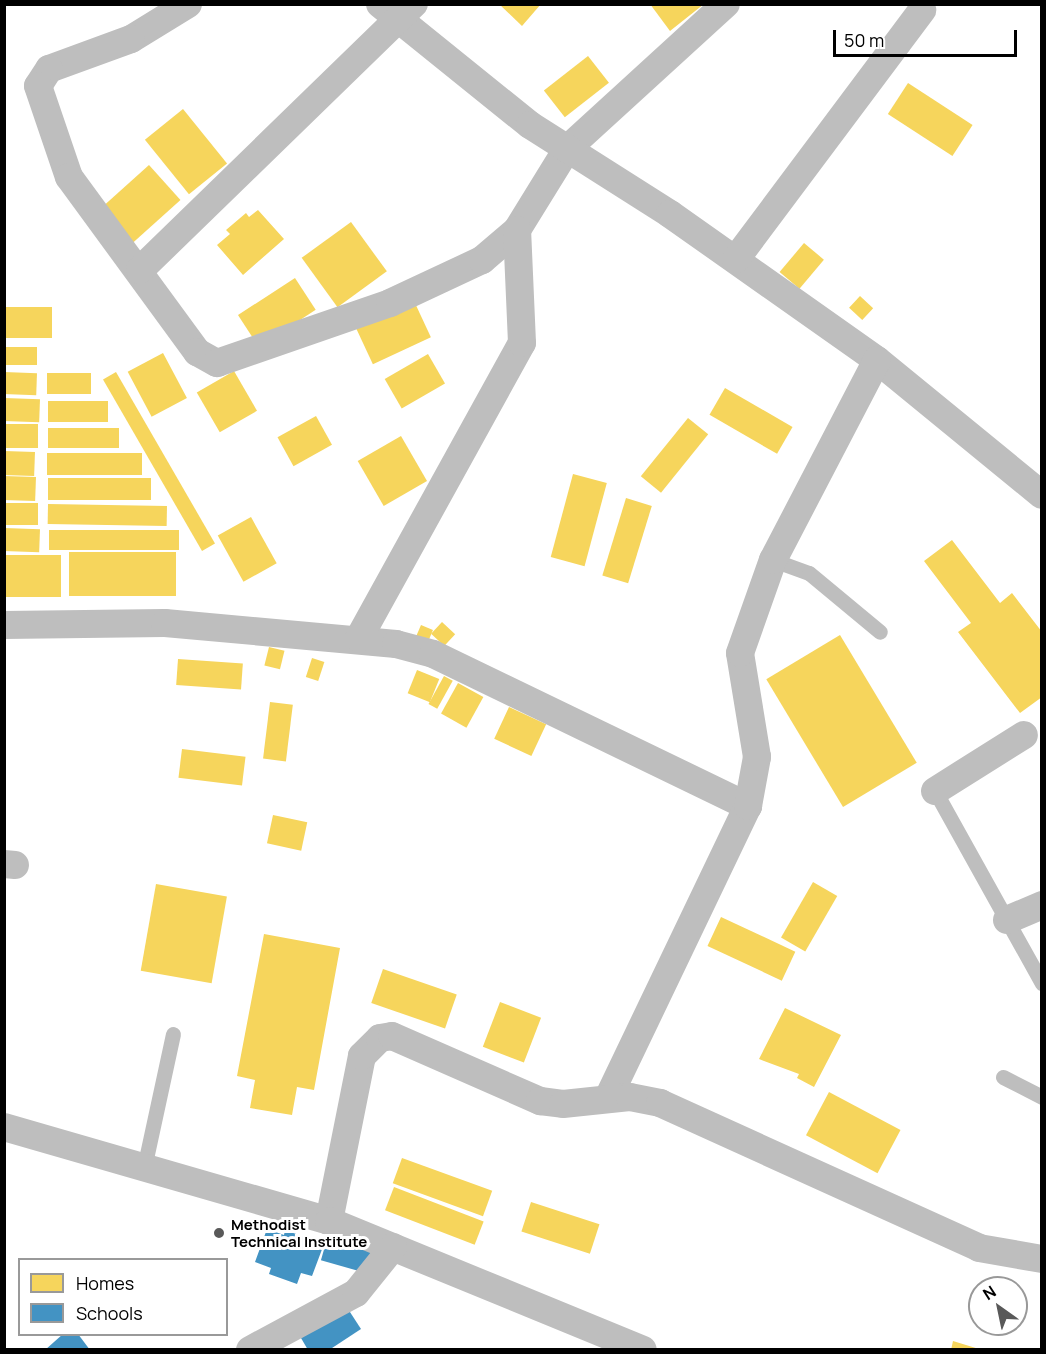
<!DOCTYPE html>
<style>
body{margin:0}
#map{position:relative;width:1046px;height:1354px;overflow:hidden;background:#fff;font-family:Manrope,sans-serif}
div>[style]{position:absolute}
[style*='--x']{left:calc(var(--x)*1px);top:calc(var(--y)*1px);width:calc(var(--w)*1px);rotate:calc(var(--a)*1deg)}
.homes>*{inset:0;background:#f6d55c;transform-origin:0 0}
.schools>*{inset:0;background:#4393c3;transform-origin:0 0}
.service>*{height:15px;margin:-7.5px;padding:0 7.5px;transform-origin:7.5px;border-radius:7.5px;background:#bebebe}
.minor>*{height:28px;margin:-14px;padding:0 14px;transform-origin:14px;border-radius:14px;background:#bebebe}
.dots>*{width:16px;height:16px;translate:-50% -50%;box-sizing:border-box;border:3px solid #fff;border-radius:50%}
span{translate:-50% -50%;white-space:nowrap;text-align:center;line-height:1.15;-webkit-text-stroke:6px #fff;paint-order:stroke}
.poi-label{font-size:15px;color:#000;font-weight:700}
.left{translate:0 -50%;text-align:left}
.frame{position:absolute;inset:0;border:6px solid #000;pointer-events:none}
.legend{position:absolute;left:18px;top:1258px;width:210px;height:78px;box-sizing:border-box;background:#fff;border:2px solid #999;margin:0;padding:8px 10px;list-style:none;font-size:18px;color:#000}
.legend li{display:flex;align-items:center;gap:12px;height:30px}
.legend b{width:30px;border:2px solid #999}
.north{position:absolute;left:968px;top:1276px;width:60px;height:60px;box-sizing:border-box;background:#fff;border:2px solid #999;border-radius:50%;rotate:327deg;font-size:16px;font-weight:700;line-height:24px;text-align:center;color:#000}
.north::after{content:'';display:block;margin:auto;width:21px;height:27px;background:#595959;clip-path:polygon(50% 0,100% 100%,50% 72%,0 100%)}
.scale{position:absolute;left:833px;top:30px;width:184px;height:27px;box-sizing:border-box;border:3px solid #000;border-top:0;padding-left:8px;font-size:18px;line-height:21px;white-space:nowrap;color:#000;-webkit-text-stroke:4px #fff;paint-order:stroke}
</style>
<div id="map">
<div class="homes">
<div style="clip-path:polygon(499px 4px,541px 4px,522px 26px)"></div>
<div style="clip-path:polygon(650px 4px,704px 4px,670px 31px)"></div>
<div style="left:588px;top:56px;width:34px;height:56px;rotate:52deg"></div>
<div style="left:908px;top:83px;width:77px;height:37px;rotate:33deg"></div>
<div style="left:183px;top:109px;width:70px;height:49px;rotate:51deg"></div>
<div style="left:149px;top:165px;width:47px;height:64px;rotate:48deg"></div>
<div style="clip-path:polygon(258px 210px,284px 239px,243px 275px,217px 245px,230px 234px,226px 230px,246px 213px,249px 217px)"></div>
<div style="left:351px;top:222px;width:61px;height:61px;rotate:54deg"></div>
<div style="left:804px;top:243px;width:26px;height:38px;rotate:40deg"></div>
<div style="left:295px;top:278px;width:38px;height:68px;rotate:57deg"></div>
<div style="left:860px;top:296px;width:18px;height:16px;rotate:43deg"></div>
<div style="left:414px;top:301px;width:40px;height:64px;rotate:65deg"></div>
<div style="left:4px;top:307px;width:48px;height:31px"></div>
<div style="left:4px;top:347px;width:33px;height:18px"></div>
<div style="left:163px;top:353px;width:51px;height:40px;rotate:62deg"></div>
<div style="left:428px;top:354px;width:34px;height:50px;rotate:60deg"></div>
<div style="left:234px;top:371px;width:46px;height:43px;rotate:60deg"></div>
<div style="left:4px;top:372px;width:33px;height:22px;rotate:2deg"></div>
<div style="left:116px;top:372px;width:198px;height:15px;rotate:60deg"></div>
<div style="left:91px;top:373px;width:21px;height:44px;rotate:90deg"></div>
<div style="left:725px;top:388px;width:78px;height:31px;rotate:30deg"></div>
<div style="left:4px;top:398px;width:36px;height:23px;rotate:2deg"></div>
<div style="left:48px;top:401px;width:60px;height:21px"></div>
<div style="left:316px;top:416px;width:33px;height:44px;rotate:61deg"></div>
<div style="left:688px;top:418px;width:26px;height:75px;rotate:39deg"></div>
<div style="left:4px;top:424px;width:34px;height:24px"></div>
<div style="left:48px;top:428px;width:71px;height:20px"></div>
<div style="left:401px;top:436px;width:52px;height:50px;rotate:60deg"></div>
<div style="left:4px;top:451px;width:31px;height:24px;rotate:2deg"></div>
<div style="left:47px;top:453px;width:95px;height:22px"></div>
<div style="left:573px;top:474px;width:35px;height:86px;rotate:15deg"></div>
<div style="left:4px;top:476px;width:32px;height:24px;rotate:2deg"></div>
<div style="left:48px;top:478px;width:103px;height:22px"></div>
<div style="left:626px;top:498px;width:27px;height:81px;rotate:17deg"></div>
<div style="left:4px;top:503px;width:34px;height:22px"></div>
<div style="left:48px;top:504px;width:119px;height:20px;rotate:1deg"></div>
<div style="left:251px;top:517px;width:53px;height:38px;rotate:61deg"></div>
<div style="left:4px;top:528px;width:36px;height:23px;rotate:2deg"></div>
<div style="left:49px;top:530px;width:130px;height:20px"></div>
<div style="clip-path:polygon(952px 540px,1000px 603px,1012px 593px,1042px 632px,1042px 697px,1020px 713px,958px 632px,971px 623px,924px 561px)"></div>
<div style="left:176px;top:552px;width:44px;height:107px;rotate:90deg"></div>
<div style="left:61px;top:555px;width:42px;height:56px;rotate:90deg"></div>
<div style="left:442px;top:622px;width:18px;height:16px;rotate:43deg"></div>
<div style="left:421px;top:625px;width:13px;height:15px;rotate:23deg"></div>
<div style="left:840px;top:635px;width:149px;height:86px;rotate:59deg"></div>
<div style="left:269px;top:647px;width:16px;height:19px;rotate:14deg"></div>
<div style="left:312px;top:658px;width:13px;height:20px;rotate:18deg"></div>
<div style="left:178px;top:659px;width:65px;height:26px;rotate:4deg"></div>
<div style="left:417px;top:670px;width:24px;height:25px;rotate:22deg"></div>
<div style="left:444px;top:676px;width:10px;height:32px;rotate:29deg"></div>
<div style="left:458px;top:683px;width:29px;height:35px;rotate:29deg"></div>
<div style="left:270px;top:702px;width:23px;height:57px;rotate:7deg"></div>
<div style="left:509px;top:707px;width:41px;height:35px;rotate:25deg"></div>
<div style="left:182px;top:749px;width:64px;height:29px;rotate:7deg"></div>
<div style="left:273px;top:815px;width:35px;height:29px;rotate:12deg"></div>
<div style="left:813px;top:882px;width:28px;height:64px;rotate:30deg"></div>
<div style="left:156px;top:884px;width:72px;height:88px;rotate:10deg"></div>
<div style="left:721px;top:917px;width:82px;height:32px;rotate:25deg"></div>
<div style="clip-path:polygon(264px 934px,340px 948px,314px 1090px,297px 1087px,292px 1115px,250px 1108px,255px 1080px,237px 1076px)"></div>
<div style="left:383px;top:969px;width:78px;height:36px;rotate:19deg"></div>
<div style="left:500px;top:1002px;width:44px;height:48px;rotate:21deg"></div>
<div style="clip-path:polygon(785px 1008px,841px 1035px,814px 1087px,797px 1078px,799px 1074px,759px 1059px)"></div>
<div style="left:829px;top:1092px;width:81px;height:49px;rotate:28deg"></div>
<div style="left:402px;top:1158px;width:96px;height:27px;rotate:20deg"></div>
<div style="left:394px;top:1187px;width:96px;height:25px;rotate:21deg"></div>
<div style="left:531px;top:1202px;width:72px;height:31px;rotate:18deg"></div>
<div style="clip-path:polygon(953px 1341px,979px 1349px,979px 1350px,951px 1350px)"></div>
</div>
<div class="schools">
<div style="clip-path:polygon(267px 1229px,284px 1235px,285px 1230px,324px 1244px,312px 1276px,301px 1273px,297px 1284px,269px 1274px,271px 1268px,255px 1262px)"></div>
<div style="left:327px;top:1239px;width:48px;height:22px;rotate:16deg"></div>
<div style="clip-path:polygon(348px 1309px,361px 1329px,329px 1350px,308px 1350px,301px 1338px)"></div>
<div style="clip-path:polygon(63px 1334px,78px 1334px,90px 1350px,45px 1350px)"></div>
</div>
<div class="service">
<div style="--x:773;--y:560;--w:38;--a:20"></div>
<div style="--x:809;--y:573;--w:92;--a:39.7"></div>
<div style="--x:935;--y:791;--w:220;--a:60.9"></div>
<div style="--x:1003;--y:1077;--w:44;--a:27.1"></div>
<div style="--x:144;--y:1168;--w:137;--a:-77.8"></div>
</div>
<div class="minor">
<div style="--x:188;--y:4;--w:67;--a:148.4"></div>
<div style="--x:131;--y:39;--w:87;--a:159.9"></div>
<div style="--x:49;--y:69;--w:20;--a:123"></div>
<div style="--x:38;--y:86;--w:96;--a:71.2"></div>
<div style="--x:69;--y:177;--w:217;--a:53.8"></div>
<div style="--x:197;--y:352;--w:23;--a:29"></div>
<div style="--x:217;--y:363;--w:183;--a:-19.1"></div>
<div style="--x:390;--y:303;--w:102;--a:-25.1"></div>
<div style="--x:482;--y:260;--w:46;--a:-40.6"></div>
<div style="--x:517;--y:230;--w:95;--a:-58.3"></div>
<div style="--x:567;--y:149;--w:215;--a:-42.4"></div>
<div style="--x:380;--y:4;--w:193;--a:38.9"></div>
<div style="--x:530;--y:125;--w:166;--a:32.4"></div>
<div style="--x:670;--y:214;--w:253;--a:35.2"></div>
<div style="--x:877;--y:360;--w:213;--a:39.3"></div>
<div style="--x:736;--y:259;--w:311;--a:-53.2"></div>
<div style="--x:140;--y:270;--w:382;--a:-44.2"></div>
<div style="--x:4;--y:625;--w:161;--a:-0.7"></div>
<div style="--x:165;--y:623;--w:232;--a:5.2"></div>
<div style="--x:396;--y:644;--w:38;--a:15"></div>
<div style="--x:433;--y:654;--w:350;--a:25.8"></div>
<div style="--x:359;--y:638;--w:337;--a:-61.1"></div>
<div style="--x:522;--y:343;--w:113;--a:-92.5"></div>
<div style="--x:935;--y:791;--w:105;--a:-32.2"></div>
<div style="--x:4;--y:864;--w:11;--a:5"></div>
<div style="--x:1007;--y:920;--w:38;--a:-23"></div>
<div style="--x:608;--y:1098;--w:324;--a:-64.4"></div>
<div style="--x:748;--y:806;--w:50;--a:-79.6"></div>
<div style="--x:757;--y:757;--w:105;--a:-99.3"></div>
<div style="--x:740;--y:653;--w:99;--a:-70.5"></div>
<div style="--x:773;--y:560;--w:225;--a:-62.5"></div>
<div style="--x:4;--y:1127;--w:338;--a:16.1"></div>
<div style="--x:329;--y:1221;--w:168;--a:-78.7"></div>
<div style="--x:362;--y:1056;--w:25;--a:-45"></div>
<div style="--x:380;--y:1038;--w:12;--a:-9"></div>
<div style="--x:392;--y:1036;--w:162;--a:23.7"></div>
<div style="--x:540;--y:1101;--w:23;--a:7"></div>
<div style="--x:563;--y:1104;--w:67;--a:-6"></div>
<div style="--x:630;--y:1097;--w:31;--a:11"></div>
<div style="--x:660;--y:1103;--w:350;--a:24.4"></div>
<div style="--x:979;--y:1248;--w:64;--a:9.9"></div>
<div style="--x:329;--y:1221;--w:339;--a:22.3"></div>
<div style="--x:250;--y:1350;--w:120;--a:-28.3"></div>
<div style="--x:356;--y:1293;--w:59;--a:-51.2"></div>
</div>
<div class="dots">
<div style="left:219px;top:1233px;background:#595959"></div>
</div>
<div class="poi-label">
<span class="left" style="left:231px;top:1233px">Methodist<br>Technical Institute</span>
</div>
<div class="frame"></div>
<ul class="legend">
<li><b style="height:16px;background:#f6d55c"></b>Homes</li>
<li><b style="height:16px;background:#4393c3"></b>Schools</li>
</ul>
<div class="north">N</div>
<div class="scale">50 m</div>
</div>
